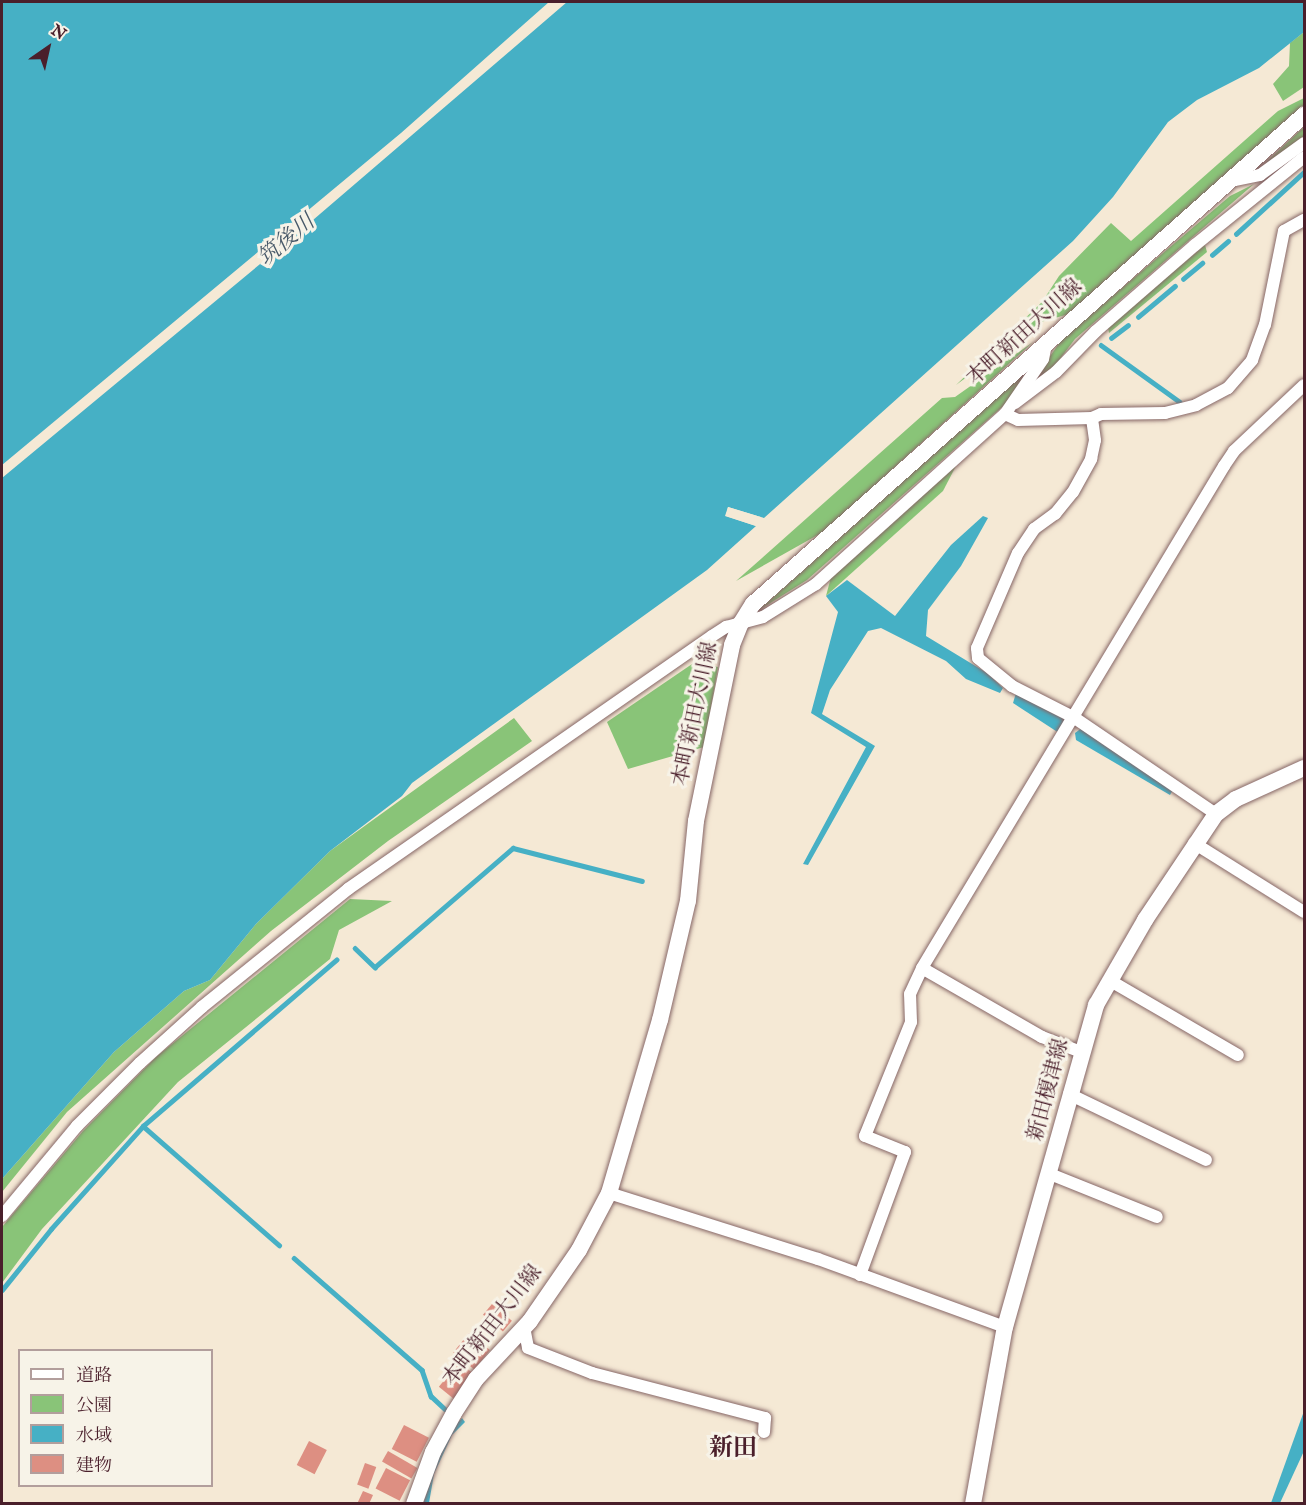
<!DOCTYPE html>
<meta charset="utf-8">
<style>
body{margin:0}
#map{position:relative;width:1306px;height:1505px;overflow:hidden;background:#f5e9d5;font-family:"IM FELL English","Noto Serif JP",serif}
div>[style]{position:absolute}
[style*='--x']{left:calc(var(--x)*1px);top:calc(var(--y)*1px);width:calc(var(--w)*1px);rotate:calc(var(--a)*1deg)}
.green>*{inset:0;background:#89c478}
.water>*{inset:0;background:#46b0c5}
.pier>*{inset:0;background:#f5e9d5}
.stream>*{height:4.5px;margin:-2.25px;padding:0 2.25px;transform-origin:2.25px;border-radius:2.25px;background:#46b0c5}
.building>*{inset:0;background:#dd8f82;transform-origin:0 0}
.roads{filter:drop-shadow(0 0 2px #866666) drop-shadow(0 0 2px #866666)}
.street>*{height:12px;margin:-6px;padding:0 6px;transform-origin:6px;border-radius:6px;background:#fff}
.secondary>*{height:16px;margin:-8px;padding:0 8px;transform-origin:8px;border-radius:8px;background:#fff}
span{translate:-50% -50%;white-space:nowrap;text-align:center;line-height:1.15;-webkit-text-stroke:6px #f7f3e8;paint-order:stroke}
.street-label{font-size:21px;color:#4a1f2b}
.water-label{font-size:22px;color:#485969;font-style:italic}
.quarter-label{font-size:24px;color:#4a1f2b;font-weight:700}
.frame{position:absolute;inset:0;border:3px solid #4a1f2b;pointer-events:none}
.legend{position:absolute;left:18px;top:1349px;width:195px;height:138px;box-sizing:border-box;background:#f7f3e8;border:2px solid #b29e9c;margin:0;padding:8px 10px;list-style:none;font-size:18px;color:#4a1f2b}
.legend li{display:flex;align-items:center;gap:12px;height:30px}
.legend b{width:30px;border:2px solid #b29e9c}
.north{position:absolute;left:18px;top:18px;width:60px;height:60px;-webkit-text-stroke:4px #f7f3e8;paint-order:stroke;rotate:34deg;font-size:16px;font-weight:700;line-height:24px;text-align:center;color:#4a1f2b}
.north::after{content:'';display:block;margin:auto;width:21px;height:27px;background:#4a1f2b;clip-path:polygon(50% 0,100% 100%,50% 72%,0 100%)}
</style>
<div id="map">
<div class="green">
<div style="clip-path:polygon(1304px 32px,1304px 87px,1283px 101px,1273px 84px,1289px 66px,1290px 43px)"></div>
<div style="clip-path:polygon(1304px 98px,1304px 105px,1069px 314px,1041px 322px,956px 385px,1042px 302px,1059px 276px,1111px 223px,1131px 241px,1278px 111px)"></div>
<div style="clip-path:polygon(1304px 127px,1304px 137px,1263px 165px)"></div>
<div style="clip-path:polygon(1254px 184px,1075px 339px,1053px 368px,1028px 388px,1062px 339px,1230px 196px)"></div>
<div style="clip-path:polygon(1205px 245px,1207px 252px,1109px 333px,1108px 327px)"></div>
<div style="clip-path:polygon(1033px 342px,823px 532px,736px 581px,942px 398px,955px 397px)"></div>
<div style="clip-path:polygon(1034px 364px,1011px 399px,807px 580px,759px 610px)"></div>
<div style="clip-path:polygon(958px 462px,943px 491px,826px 596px,831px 577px)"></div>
<div style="clip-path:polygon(695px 662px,718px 667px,704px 747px,628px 769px,607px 722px)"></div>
<div style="clip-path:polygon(514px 718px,532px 741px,388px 841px,271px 931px,67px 1112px,2px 1192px,2px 1179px,114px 1052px,184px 991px,210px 980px,256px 924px,330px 851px)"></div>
<div style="clip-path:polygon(350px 899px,392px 901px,339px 930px,330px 959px,178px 1082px,42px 1229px,2px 1283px,2px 1227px,83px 1131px,156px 1057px)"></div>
</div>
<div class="water">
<div style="clip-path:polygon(2px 2px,1304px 2px,1304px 32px,1259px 68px,1197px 100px,1168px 122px,1113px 197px,1073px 241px,764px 518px,728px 507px,726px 516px,756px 526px,707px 570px,412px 783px,402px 796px,330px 851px,256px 924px,210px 980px,184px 991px,114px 1052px,2px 1179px)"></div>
<div style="clip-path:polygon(983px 516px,988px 518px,961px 566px,928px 610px,926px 636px,987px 673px,1003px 688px,1000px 693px,966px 679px,946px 661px,881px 628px,868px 631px,830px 690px,822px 714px,875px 746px,808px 865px,803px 864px,866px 747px,811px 713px,838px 612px,826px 596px,847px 580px,895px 616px,951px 545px)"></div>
<div style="clip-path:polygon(1016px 693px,1068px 720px,1059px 733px,1013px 703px)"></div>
<div style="clip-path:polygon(1083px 727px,1175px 786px,1170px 795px,1076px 740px,1075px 733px)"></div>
<div style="clip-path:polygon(1304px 1411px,1304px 1451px,1280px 1503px,1271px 1503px)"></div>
<div style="clip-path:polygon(462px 1418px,465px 1422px,452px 1435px,434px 1474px,429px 1503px,423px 1504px,446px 1435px)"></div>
</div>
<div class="pier">
<div style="clip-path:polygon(549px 2px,567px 2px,306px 226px,2px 478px,2px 465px,401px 133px)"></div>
<div style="clip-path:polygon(728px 507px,764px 518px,730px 511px,729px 514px,758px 524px,756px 526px,725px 516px)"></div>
</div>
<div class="stream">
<div style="--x:1236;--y:234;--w:92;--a:-42.4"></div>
<div style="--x:1212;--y:255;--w:21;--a:-41"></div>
<div style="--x:1183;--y:279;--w:25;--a:-40"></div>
<div style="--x:1138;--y:317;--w:48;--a:-40"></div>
<div style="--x:1111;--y:338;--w:21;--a:-37"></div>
<div style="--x:1101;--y:345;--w:97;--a:35.8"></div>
<div style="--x:355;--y:948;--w:28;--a:44"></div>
<div style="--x:375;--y:967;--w:182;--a:-40.8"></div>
<div style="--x:513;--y:848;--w:133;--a:14.3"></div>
<div style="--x:143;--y:1126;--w:181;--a:41.2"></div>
<div style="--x:294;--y:1258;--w:170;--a:41.2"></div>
<div style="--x:422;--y:1370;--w:28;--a:71"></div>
<div style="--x:431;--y:1396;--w:19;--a:43"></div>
<div style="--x:2;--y:1290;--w:78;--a:-51.2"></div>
<div style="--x:51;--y:1229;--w:138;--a:-48.2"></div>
<div style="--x:143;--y:1126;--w:255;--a:-40.7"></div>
</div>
<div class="building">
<div style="left:492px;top:1304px;width:26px;height:14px;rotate:40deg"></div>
<div style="left:469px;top:1333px;width:27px;height:25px;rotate:39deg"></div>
<div style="left:459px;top:1362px;width:19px;height:32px;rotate:39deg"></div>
<div style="left:404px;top:1425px;width:28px;height:27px;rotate:27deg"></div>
<div style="left:309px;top:1441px;width:20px;height:27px;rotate:27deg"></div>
<div style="left:388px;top:1451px;width:34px;height:12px;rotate:30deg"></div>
<div style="left:365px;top:1463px;width:12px;height:23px;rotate:20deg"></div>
<div style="left:386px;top:1468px;width:27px;height:23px;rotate:27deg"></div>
<div style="clip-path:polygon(363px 1491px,373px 1495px,369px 1504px,357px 1504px)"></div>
</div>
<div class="roads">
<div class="street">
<div style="--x:1231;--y:181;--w:30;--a:-12"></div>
<div style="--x:1260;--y:175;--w:54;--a:-36"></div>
<div style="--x:1046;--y:344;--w:15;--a:101"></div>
<div style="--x:1043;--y:359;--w:67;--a:124.6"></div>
<div style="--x:1005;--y:414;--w:14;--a:25"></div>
<div style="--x:1018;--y:420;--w:74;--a:-1.5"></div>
<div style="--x:1015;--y:403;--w:51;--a:-37.1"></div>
<div style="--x:1056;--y:372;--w:57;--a:-45.7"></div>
<div style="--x:1096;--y:331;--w:131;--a:-41"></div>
<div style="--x:1195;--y:245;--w:140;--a:-38.9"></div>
<div style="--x:1216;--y:814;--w:171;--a:-145.8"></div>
<div style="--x:1075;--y:718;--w:71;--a:-153.1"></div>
<div style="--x:1012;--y:686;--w:44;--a:-140.5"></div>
<div style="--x:978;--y:658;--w:10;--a:-96"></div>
<div style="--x:977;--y:648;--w:103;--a:-66.7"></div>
<div style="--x:1018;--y:553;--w:29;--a:-56"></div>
<div style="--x:1034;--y:529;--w:26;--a:-36"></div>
<div style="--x:1055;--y:514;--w:28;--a:-51"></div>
<div style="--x:1073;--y:492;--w:38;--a:-61"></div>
<div style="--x:1091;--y:459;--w:19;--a:-78"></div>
<div style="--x:1095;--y:440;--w:22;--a:-98"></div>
<div style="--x:1092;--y:418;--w:10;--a:-24"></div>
<div style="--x:1101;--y:414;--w:64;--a:-0.9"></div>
<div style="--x:1165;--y:413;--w:32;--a:-14"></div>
<div style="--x:1196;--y:405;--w:36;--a:-28"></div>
<div style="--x:1228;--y:388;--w:37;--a:-49"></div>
<div style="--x:1252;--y:360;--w:37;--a:-70"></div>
<div style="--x:1265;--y:325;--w:96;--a:-78.6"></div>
<div style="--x:1284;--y:231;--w:23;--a:-29"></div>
<div style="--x:1194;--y:843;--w:130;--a:32.1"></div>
<div style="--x:1109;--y:980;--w:149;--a:30.2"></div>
<div style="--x:1081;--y:1052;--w:42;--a:-159"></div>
<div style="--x:1042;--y:1037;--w:138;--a:-150.1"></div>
<div style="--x:922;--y:968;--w:586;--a:-58.97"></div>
<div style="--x:1224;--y:466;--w:18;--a:-56"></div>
<div style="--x:1234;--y:451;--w:96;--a:-43.3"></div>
<div style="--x:1069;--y:1094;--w:152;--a:25.7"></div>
<div style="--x:1050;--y:1174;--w:115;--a:21.9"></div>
<div style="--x:609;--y:1193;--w:219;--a:17.5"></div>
<div style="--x:818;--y:1259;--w:199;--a:20"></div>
<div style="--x:2;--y:1216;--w:117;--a:-50.2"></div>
<div style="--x:77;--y:1126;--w:89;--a:-45"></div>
<div style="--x:140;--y:1063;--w:84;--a:-42.1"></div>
<div style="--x:202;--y:1007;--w:188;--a:-38.9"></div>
<div style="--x:348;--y:889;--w:443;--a:-34.8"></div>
<div style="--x:712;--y:636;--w:17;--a:-33"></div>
<div style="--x:726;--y:627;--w:38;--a:-15"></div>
<div style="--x:763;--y:617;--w:62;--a:-31.9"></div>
<div style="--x:816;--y:584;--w:254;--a:-42"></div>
<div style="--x:860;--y:1275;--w:131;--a:-69.9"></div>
<div style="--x:905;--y:1152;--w:43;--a:-158.2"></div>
<div style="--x:865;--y:1136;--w:123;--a:-68"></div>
<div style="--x:911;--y:1022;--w:28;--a:-92"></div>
<div style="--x:910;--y:994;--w:29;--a:-65"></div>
<div style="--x:524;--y:1327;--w:21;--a:79"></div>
<div style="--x:528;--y:1348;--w:69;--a:21.3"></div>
<div style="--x:592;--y:1373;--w:179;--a:14.6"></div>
<div style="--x:765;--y:1418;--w:14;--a:94"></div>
</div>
<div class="secondary">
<div style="--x:414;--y:1504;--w:55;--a:-69.9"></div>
<div style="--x:433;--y:1452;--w:44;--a:-61.7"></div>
<div style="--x:454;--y:1413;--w:40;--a:-57.1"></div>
<div style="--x:476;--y:1379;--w:79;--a:-47"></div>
<div style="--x:530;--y:1321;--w:86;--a:-55.4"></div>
<div style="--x:579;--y:1250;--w:64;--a:-62.2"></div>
<div style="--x:609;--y:1193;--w:180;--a:-73.6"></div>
<div style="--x:660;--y:1020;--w:122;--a:-76.8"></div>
<div style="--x:688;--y:901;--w:80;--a:-84.3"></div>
<div style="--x:696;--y:821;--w:180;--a:-78.4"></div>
<div style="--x:732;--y:645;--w:24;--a:-68"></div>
<div style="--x:741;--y:623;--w:22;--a:-58"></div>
<div style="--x:753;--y:604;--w:737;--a:-41.59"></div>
<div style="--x:973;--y:1504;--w:180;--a:-79.8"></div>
<div style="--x:1005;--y:1327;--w:335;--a:-74.2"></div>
<div style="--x:1096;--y:1005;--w:98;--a:-60"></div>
<div style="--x:1145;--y:920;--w:128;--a:-56.2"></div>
<div style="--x:1216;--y:814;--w:25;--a:-37"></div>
<div style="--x:1236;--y:799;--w:75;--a:-24.5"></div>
</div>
</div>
<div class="street-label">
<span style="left:1025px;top:333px;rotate:-42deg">本町新田大川線</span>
<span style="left:696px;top:714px;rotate:-78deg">本町新田大川線</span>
<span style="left:1049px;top:1090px;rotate:-75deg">新田榎津線</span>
<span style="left:493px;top:1326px;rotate:-52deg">本町新田大川線</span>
</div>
<div class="water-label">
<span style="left:287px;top:241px;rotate:-40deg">筑後川</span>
</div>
<div class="quarter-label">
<span style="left:733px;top:1449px">新田</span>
</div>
<div class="frame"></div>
<ul class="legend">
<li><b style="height:8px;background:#fff"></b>道路</li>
<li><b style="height:16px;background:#89c478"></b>公園</li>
<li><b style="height:16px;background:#46b0c5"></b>水域</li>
<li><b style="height:16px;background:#dd8f82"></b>建物</li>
</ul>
<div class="north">N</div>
</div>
